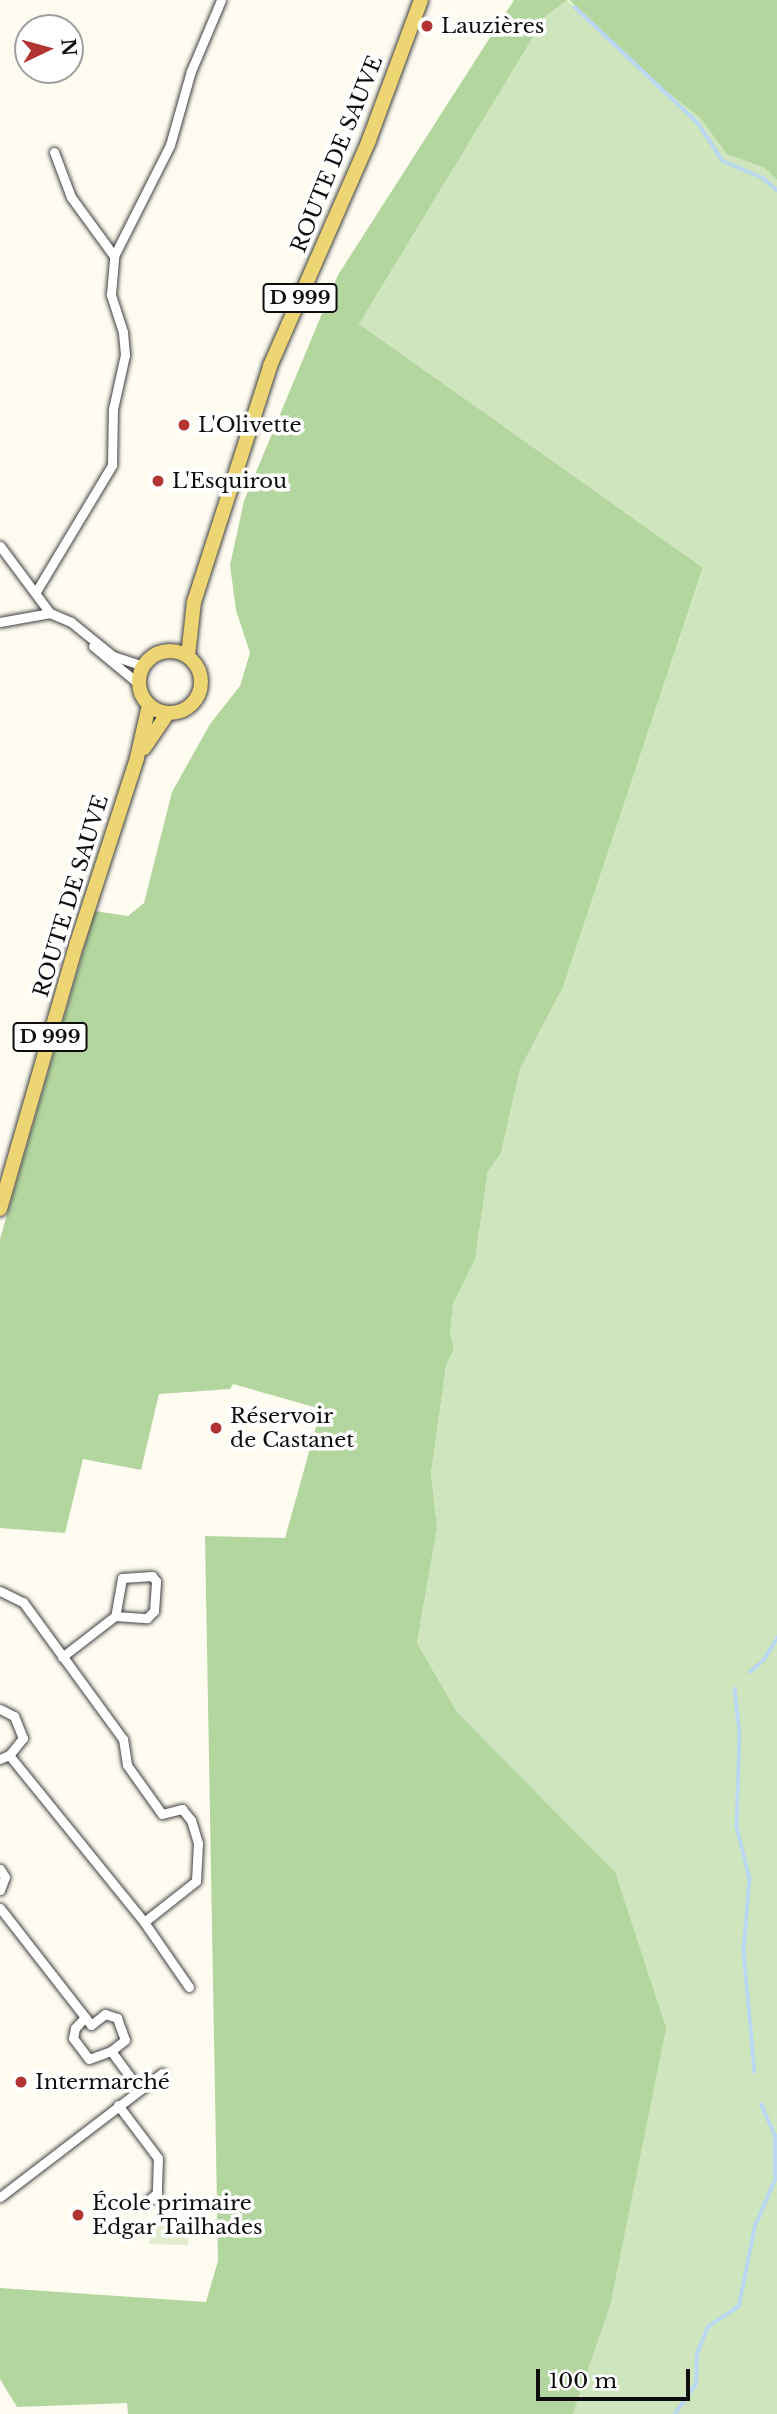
<!DOCTYPE html>
<meta charset="utf-8">
<style>
body{margin:0}
#map{position:relative;width:777px;height:2414px;overflow:hidden;background:#fefcf1;font-family:"Libre Baskerville",serif}
div>[style]{position:absolute}
[style*='--x']{left:calc(var(--x)*1px);top:calc(var(--y)*1px);width:calc(var(--w)*1px);rotate:calc(var(--a)*1deg)}
.green>*{inset:0;background:#cfe5bd}
.forest>*{inset:0;background:#b3d59e}
.pitch>*{inset:0;background:#e1edce}
.stream>*{height:3.5px;margin:-1.75px;padding:0 1.75px;transform-origin:1.75px;border-radius:1.75px;background:#bad9f1}
.roads{filter:drop-shadow(0 0 2px #414141) drop-shadow(0 0 2px #414141)}
.street>*{height:9px;margin:-4.5px;padding:0 4.5px;transform-origin:4.5px;border-radius:4.5px;background:#fff}
.primary>*{height:14px;margin:-7px;padding:0 7px;transform-origin:7px;border-radius:7px;background:#ecd572}
.primary>.ring{margin:-7px;padding:0;box-sizing:content-box;background:none;border:14px solid #ecd572;border-radius:50%}
.dots>*{width:19px;height:19px;translate:-50% -50%;box-sizing:border-box;border:4px solid #fff;border-radius:50%}
span{translate:-50% -50%;white-space:nowrap;text-align:center;line-height:1.15;-webkit-text-stroke:7px #fff;paint-order:stroke}
.shield-label span{padding:2px 5px;background:#fff;border:2px solid;border-radius:5px;-webkit-text-stroke-width:0}
.shield-label{font-size:19px;color:#0e0e0e;font-weight:700}
.poi-label{font-size:21px;color:#0e0e0e}
.left{translate:0 -50%;text-align:left}
.street-label{font-size:21px;color:#0e0e0e}
.north{position:absolute;left:14px;top:14px;width:70px;height:70px;box-sizing:border-box;background:#fff;border:2px solid #9f9f9f;border-radius:50%;rotate:85deg;font-size:19px;font-weight:700;line-height:28px;text-align:center;color:#0e0e0e}
.north::after{content:'';display:block;margin:auto;width:24px;height:32px;background:#b23433;clip-path:polygon(50% 0,100% 100%,50% 72%,0 100%)}
.scale{position:absolute;left:536px;top:2369px;width:154px;height:32px;box-sizing:border-box;border:4px solid #0e0e0e;border-top:0;padding-left:9px;font-size:21px;line-height:24px;white-space:nowrap;color:#0e0e0e;-webkit-text-stroke:5px #fff;paint-order:stroke}
</style>
<div id="map">
<div class="green">
<div style="clip-path:polygon(567px 0,699px 117px,727px 154px,765px 168px,777px 180px,777px 2414px,573px 2414px,610px 2306px,615px 1872px,457px 1712px,417px 1643px,437px 1528px,431px 1474px,446px 1365px,454px 1349px,450px 1332px,453px 1304px,475px 1259px,488px 1171px,501px 1153px,520px 1069px,563px 987px,703px 569px,359px 324px,546px 16px)"></div>
</div>
<div class="forest">
<div style="clip-path:polygon(514px 0,567px 0,546px 16px,359px 324px,703px 568px,563px 987px,520px 1069px,501px 1153px,488px 1171px,475px 1259px,453px 1304px,450px 1332px,454px 1349px,446px 1365px,431px 1474px,437px 1528px,417px 1643px,457px 1712px,615px 1872px,666px 2028px,610px 2306px,573px 2414px,128px 2414px,127px 2403px,17px 2407px,0 2379px,0 2288px,206px 2302px,218px 2261px,205px 1536px,285px 1538px,321px 1409px,233px 1384px,230px 1389px,159px 1394px,141px 1470px,83px 1459px,65px 1533px,0 1528px,0 1239px,95px 911px,128px 916px,144px 903px,172px 792px,210px 724px,240px 686px,250px 653px,236px 610px,230px 565px,244px 501px,338px 275px)"></div>
<div style="clip-path:polygon(569px 0,777px 0,777px 180px,765px 168px,727px 154px,699px 117px,653px 80px)"></div>
</div>
<div class="pitch">
<div style="clip-path:polygon(154px 2222px,190px 2229px,188px 2245px,149px 2244px)"></div>
</div>
<div class="stream">
<div style="--x:575;--y:7;--w:169;--a:43.3"></div>
<div style="--x:698;--y:123;--w:45;--a:56.7"></div>
<div style="--x:723;--y:161;--w:43;--a:23"></div>
<div style="--x:763;--y:178;--w:18;--a:41"></div>
<div style="--x:750;--y:1672;--w:18;--a:-41"></div>
<div style="--x:764;--y:1660;--w:26;--a:-59"></div>
<div style="--x:735;--y:1689;--w:44;--a:83.5"></div>
<div style="--x:740;--y:1733;--w:94;--a:91.8"></div>
<div style="--x:737;--y:1827;--w:54;--a:76"></div>
<div style="--x:750;--y:1879;--w:72;--a:94.8"></div>
<div style="--x:744;--y:1951;--w:121;--a:84.8"></div>
<div style="--x:675;--y:2414;--w:37;--a:-55"></div>
<div style="--x:696;--y:2384;--w:30;--a:-88"></div>
<div style="--x:697;--y:2354;--w:29;--a:-68"></div>
<div style="--x:708;--y:2327;--w:37;--a:-34"></div>
<div style="--x:739;--y:2306;--w:82;--a:-78.7"></div>
<div style="--x:755;--y:2226;--w:50;--a:-66.5"></div>
<div style="--x:775;--y:2180;--w:44;--a:-90"></div>
<div style="--x:775;--y:2136;--w:34;--a:-114"></div>
</div>
<div class="roads">
<div class="street">
<div style="--x:54;--y:152;--w:48;--a:69.3"></div>
<div style="--x:71;--y:197;--w:73;--a:53.9"></div>
<div style="--x:0;--y:546;--w:84;--a:53.3"></div>
<div style="--x:50;--y:613;--w:23;--a:23"></div>
<div style="--x:71;--y:622;--w:54;--a:39"></div>
<div style="--x:113;--y:656;--w:33;--a:18"></div>
<div style="--x:37;--y:590;--w:146;--a:-59"></div>
<div style="--x:112;--y:465;--w:56;--a:-89"></div>
<div style="--x:113;--y:409;--w:55;--a:-77.5"></div>
<div style="--x:125;--y:355;--w:23;--a:-95"></div>
<div style="--x:123;--y:332;--w:40;--a:-108"></div>
<div style="--x:111;--y:294;--w:38;--a:-85"></div>
<div style="--x:114;--y:256;--w:124;--a:-63.2"></div>
<div style="--x:170;--y:145;--w:77;--a:-74.2"></div>
<div style="--x:191;--y:71;--w:77;--a:-67.1"></div>
<div style="--x:0;--y:622;--w:51;--a:-10.2"></div>
<div style="--x:93;--y:646;--w:60;--a:39.6"></div>
<div style="--x:0;--y:1591;--w:25;--a:26"></div>
<div style="--x:23;--y:1602;--w:170;--a:53.9"></div>
<div style="--x:123;--y:1739;--w:26;--a:81"></div>
<div style="--x:127;--y:1765;--w:60;--a:54.5"></div>
<div style="--x:162;--y:1814;--w:21;--a:-14"></div>
<div style="--x:182;--y:1809;--w:14;--a:51"></div>
<div style="--x:191;--y:1820;--w:24;--a:73"></div>
<div style="--x:198;--y:1843;--w:38;--a:93"></div>
<div style="--x:196;--y:1881;--w:66;--a:141.7"></div>
<div style="--x:62;--y:1657;--w:67;--a:-37.7"></div>
<div style="--x:115;--y:1616;--w:32;--a:4"></div>
<div style="--x:147;--y:1618;--w:10;--a:-45"></div>
<div style="--x:154;--y:1611;--w:30;--a:-86"></div>
<div style="--x:156;--y:1581;--w:6;--a:-129"></div>
<div style="--x:152;--y:1576;--w:30;--a:176"></div>
<div style="--x:122;--y:1578;--w:39;--a:100"></div>
<div style="--x:0;--y:1709;--w:16;--a:27"></div>
<div style="--x:14;--y:1716;--w:24;--a:68"></div>
<div style="--x:23;--y:1738;--w:22;--a:129"></div>
<div style="--x:0;--y:1759;--w:10;--a:-24"></div>
<div style="--x:9;--y:1755;--w:215;--a:51"></div>
<div style="--x:144;--y:1922;--w:79;--a:55.3"></div>
<div style="--x:0;--y:1869;--w:9;--a:58"></div>
<div style="--x:5;--y:1877;--w:14;--a:111"></div>
<div style="--x:0;--y:1908;--w:148;--a:52.1"></div>
<div style="--x:91;--y:2025;--w:18;--a:-38"></div>
<div style="--x:105;--y:2014;--w:13;--a:18"></div>
<div style="--x:117;--y:2018;--w:23;--a:70"></div>
<div style="--x:125;--y:2040;--w:18;--a:142"></div>
<div style="--x:111;--y:2051;--w:47;--a:53.6"></div>
<div style="--x:85;--y:2017;--w:15;--a:132"></div>
<div style="--x:75;--y:2028;--w:10;--a:101"></div>
<div style="--x:73;--y:2038;--w:26;--a:53"></div>
<div style="--x:89;--y:2059;--w:23;--a:-20"></div>
<div style="--x:118;--y:2105;--w:66;--a:53"></div>
<div style="--x:158;--y:2158;--w:35;--a:92"></div>
<div style="--x:157;--y:2193;--w:11;--a:139"></div>
<div style="--x:0;--y:2197;--w:204;--a:-37.4"></div>
</div>
<div class="primary">
<div class="ring" style="left:139px;top:651px;width:48px;height:48px"></div>
<div style="--x:188;--y:656;--w:54;--a:-83.7"></div>
<div style="--x:194;--y:602;--w:248;--a:-72.1"></div>
<div style="--x:270;--y:366;--w:247;--a:-66.3"></div>
<div style="--x:369;--y:140;--w:149;--a:-69.6"></div>
<div style="--x:144;--y:748;--w:42;--a:-55.6"></div>
<div style="--x:0;--y:1209;--w:277;--a:-73.9"></div>
<div style="--x:77;--y:943;--w:194;--a:-72"></div>
<div style="--x:137;--y:758;--w:54;--a:-77.2"></div>
</div>
</div>
<div class="dots">
<div style="left:427px;top:26px;background:#b23433"></div>
<div style="left:184px;top:425px;background:#b23433"></div>
<div style="left:158px;top:481px;background:#b23433"></div>
<div style="left:216px;top:1428px;background:#b23433"></div>
<div style="left:21px;top:2082px;background:#b23433"></div>
<div style="left:78px;top:2215px;background:#b23433"></div>
</div>
<div class="shield-label">
<span style="left:300px;top:298px">D 999</span>
<span style="left:50px;top:1037px">D 999</span>
</div>
<div class="poi-label">
<span class="left" style="left:441px;top:26px">Lauzières</span>
<span class="left" style="left:198px;top:425px">L'Olivette</span>
<span class="left" style="left:172px;top:481px">L'Esquirou</span>
<span class="left" style="left:230px;top:1428px">Réservoir<br>de Castanet</span>
<span class="left" style="left:35px;top:2082px">Intermarché</span>
<span class="left" style="left:92px;top:2215px">École primaire<br>Edgar Tailhades</span>
</div>
<div class="street-label">
<span style="left:337px;top:154px;rotate:-68deg">ROUTE DE SAUVE</span>
<span style="left:71px;top:896px;rotate:-73deg">ROUTE DE SAUVE</span>
</div>
<div class="north">N</div>
<div class="scale">100 m</div>
</div>
